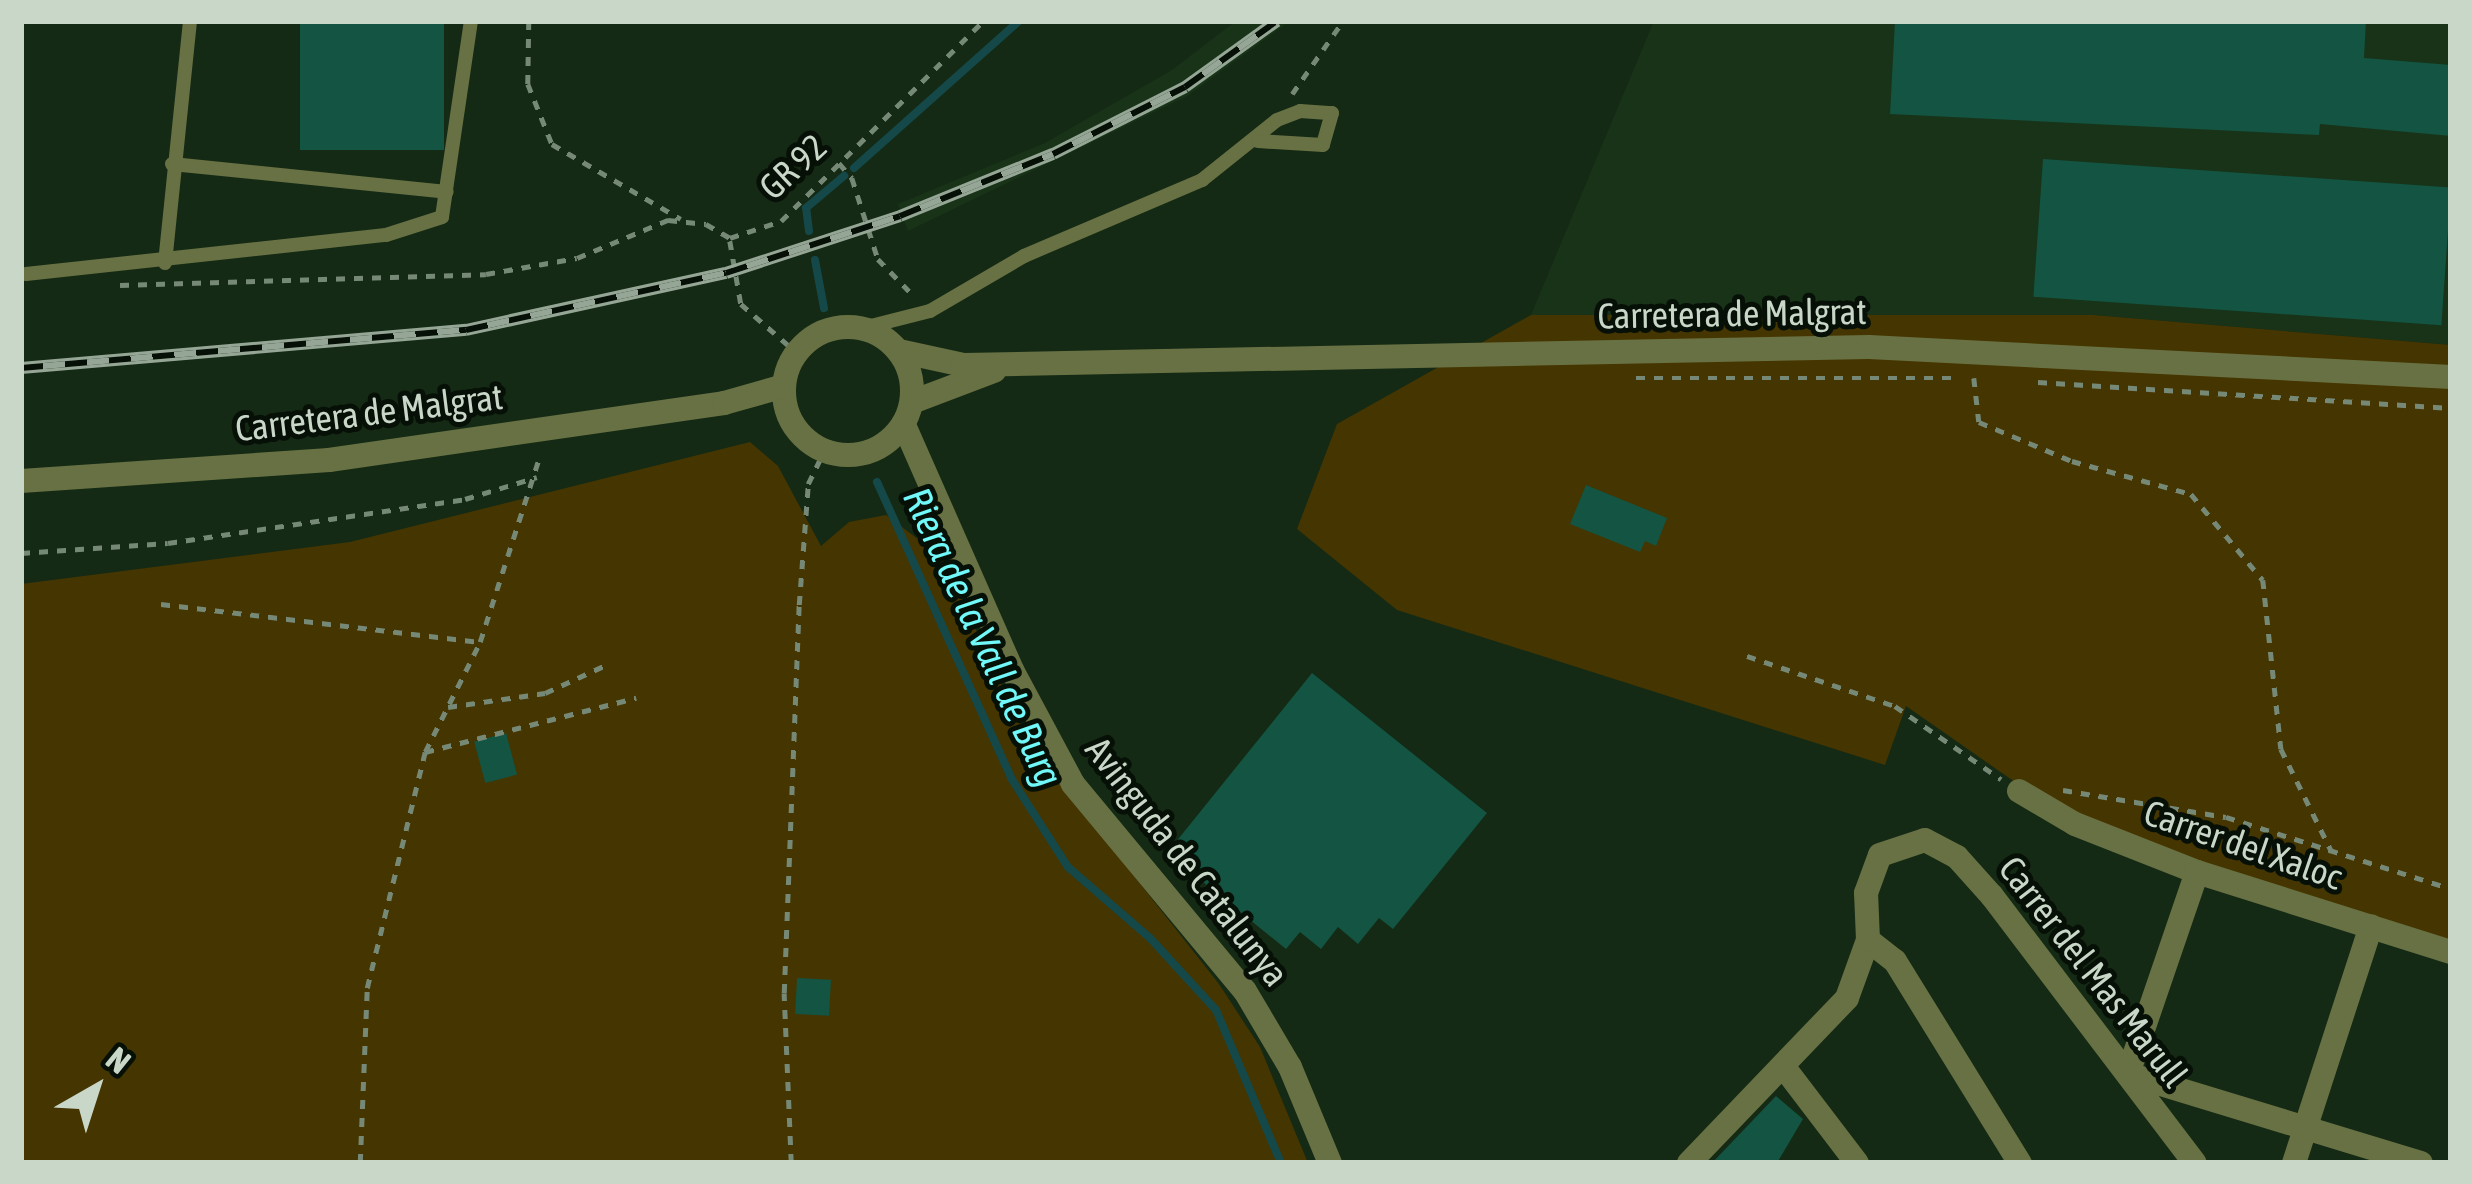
<!DOCTYPE html>
<style>
body{margin:0}
#map{position:relative;width:2472px;height:1184px;overflow:hidden;background:#142a14;font-family:"Asap Condensed",sans-serif}
div>[style]{position:absolute}
[style*='--x']{left:calc(var(--x)*1px);top:calc(var(--y)*1px);width:calc(var(--w)*1px);rotate:calc(var(--a)*1deg)}
.built>*{inset:0;background:#183318}
.green>*{inset:0;background:#453500}
.stream>*{height:8px;margin:-4px;padding:0 4px;transform-origin:4px;border-radius:4px;background:#154849}
.building>*{inset:0;background:#135442;transform-origin:0 0}
.path>*{height:4.5px;margin-top:-2.25px;transform-origin:0;background:repeating-linear-gradient(90deg,#768876 0 9px,transparent 0 18px)}
.service>*{height:14px;margin:-7px;padding:0 7px;transform-origin:7px;border-radius:7px;background:#687143}
.minor>*{height:24px;margin:-12px;padding:0 12px;transform-origin:12px;border-radius:12px;background:#687143}
.tertiary>*{height:24px;margin:-12px;padding:0 12px;transform-origin:12px;border-radius:12px;background:#687143}
.tertiary>.ring{margin:-12px;padding:0;box-sizing:content-box;background:none;border:24px solid #687143;border-radius:50%}
.rail>*{height:12px;margin-top:-6px;transform-origin:0;background:repeating-linear-gradient(90deg,#071007 0 22px,#96a696 0 44px);box-sizing:border-box;border-block:3px solid #96a696}
span{translate:-50% -50%;white-space:nowrap;text-align:center;line-height:1.15;-webkit-text-stroke:10px #071007;paint-order:stroke}
.street-label{font-size:36px;color:#c9d7c9}
.water-label{font-size:39px;color:#71f9fa;font-style:italic}
.frame{position:absolute;inset:0;border:24px solid #c9d7c9;pointer-events:none}
.north{position:absolute;left:36px;top:1028px;width:120px;height:120px;-webkit-text-stroke:9px #071007;paint-order:stroke;rotate:39deg;font-size:33px;font-weight:700;line-height:48px;text-align:center;color:#c9d7c9}
.north::after{content:'';display:block;margin:auto;width:42px;height:54px;background:#c9d7c9;clip-path:polygon(50% 0,100% 100%,50% 72%,0 100%)}
</style>
<div id="map">
<div class="built">
<div style="clip-path:polygon(1236px 21px,1290px 21px,1187px 96px,908px 231px,898px 204px,1045px 143px,1172px 70px)"></div>
<div style="clip-path:polygon(1654px 21px,2451px 21px,2451px 345px,2093px 315px,1531px 315px)"></div>
</div>
<div class="green">
<div style="clip-path:polygon(1531px 315px,2093px 315px,2451px 345px,2451px 952px,2075px 824px,1906px 706px,1885px 765px,1397px 610px,1297px 529px,1337px 424px)"></div>
<div style="clip-path:polygon(750px 442px,778px 466px,821px 546px,849px 522px,886px 515px,943px 558px,1027px 740px,1219px 984px,1260px 1047px,1308px 1163px,21px 1163px,21px 584px,350px 542px)"></div>
</div>
<div class="stream">
<div style="--x:854;--y:168;--w:221;--a:-41.7"></div>
<div style="--x:809;--y:231;--w:23;--a:-97"></div>
<div style="--x:806;--y:208;--w:50;--a:-40.1"></div>
<div style="--x:815;--y:260;--w:49;--a:79.4"></div>
<div style="--x:877;--y:482;--w:325;--a:65.6"></div>
<div style="--x:1011;--y:778;--w:106;--a:57.4"></div>
<div style="--x:1068;--y:867;--w:108;--a:40.9"></div>
<div style="--x:1150;--y:938;--w:98;--a:47.5"></div>
<div style="--x:1216;--y:1010;--w:166;--a:67"></div>
</div>
<div class="building">
<div style="left:300px;top:21px;width:144px;height:129px"></div>
<div style="clip-path:polygon(1895px 21px,2366px 21px,2364px 58px,2451px 65px,2451px 136px,2320px 124px,2319px 135px,1890px 114px)"></div>
<div style="left:2043px;top:159px;width:409px;height:138px;rotate:4deg"></div>
<div style="clip-path:polygon(1586px 485px,1667px 518px,1656px 546px,1645px 541px,1640px 552px,1570px 524px)"></div>
<div style="clip-path:polygon(1312px 673px,1487px 813px,1393px 929px,1379px 918px,1358px 944px,1338px 927px,1321px 949px,1300px 932px,1286px 949px,1167px 853px)"></div>
<div style="left:506px;top:733px;width:43px;height:33px;rotate:75deg"></div>
<div style="left:797px;top:978px;width:34px;height:36px;rotate:3deg"></div>
<div style="clip-path:polygon(1776px 1096px,1803px 1119px,1777px 1163px,1712px 1163px)"></div>
</div>
<div class="path">
<div style="--x:529;--y:21;--w:63;--a:90.9"></div>
<div style="--x:528;--y:84;--w:65;--a:68.2"></div>
<div style="--x:552;--y:144;--w:149;--a:30.2"></div>
<div style="--x:1292;--y:94;--w:89;--a:-55.1"></div>
<div style="--x:839;--y:163;--w:20;--a:49"></div>
<div style="--x:852;--y:178;--w:85;--a:72.2"></div>
<div style="--x:878;--y:259;--w:52;--a:45.8"></div>
<div style="--x:730;--y:238;--w:54;--a:-18.4"></div>
<div style="--x:781;--y:221;--w:284;--a:-44.7"></div>
<div style="--x:730;--y:241;--w:64;--a:80.1"></div>
<div style="--x:741;--y:304;--w:73;--a:41.1"></div>
<div style="--x:120;--y:285;--w:366;--a:-1.7"></div>
<div style="--x:486;--y:274;--w:92;--a:-10"></div>
<div style="--x:577;--y:258;--w:99;--a:-22.7"></div>
<div style="--x:668;--y:220;--w:38;--a:6"></div>
<div style="--x:706;--y:224;--w:28;--a:30"></div>
<div style="--x:1636;--y:378;--w:324;--a:0"></div>
<div style="--x:1974;--y:378;--w:44;--a:83.5"></div>
<div style="--x:1979;--y:422;--w:101;--a:22.8"></div>
<div style="--x:2072;--y:461;--w:123;--a:15.5"></div>
<div style="--x:2191;--y:494;--w:112;--a:50.1"></div>
<div style="--x:2263;--y:580;--w:170;--a:83.9"></div>
<div style="--x:2281;--y:749;--w:115;--a:63.7"></div>
<div style="--x:2038;--y:382;--w:414;--a:3.6"></div>
<div style="--x:21;--y:553;--w:147;--a:-3.9"></div>
<div style="--x:168;--y:543;--w:300;--a:-8.4"></div>
<div style="--x:465;--y:499;--w:75;--a:-17"></div>
<div style="--x:161;--y:604;--w:321;--a:6.8"></div>
<div style="--x:1747;--y:656;--w:156;--a:18.7"></div>
<div style="--x:1895;--y:706;--w:129;--a:34.6"></div>
<div style="--x:448;--y:707;--w:98;--a:-8.2"></div>
<div style="--x:545;--y:693;--w:69;--a:-24.7"></div>
<div style="--x:425;--y:752;--w:218;--a:-14.4"></div>
<div style="--x:2063;--y:790;--w:165;--a:9.4"></div>
<div style="--x:2226;--y:817;--w:236;--a:17.7"></div>
<div style="--x:360;--y:1163;--w:175;--a:-87.7"></div>
<div style="--x:367;--y:988;--w:243;--a:-76.2"></div>
<div style="--x:425;--y:752;--w:123;--a:-63.4"></div>
<div style="--x:480;--y:642;--w:196;--a:-72.2"></div>
<div style="--x:791;--y:1163;--w:170;--a:-92.4"></div>
<div style="--x:784;--y:993;--w:388;--a:-87.8"></div>
<div style="--x:799;--y:605;--w:121;--a:-85.7"></div>
<div style="--x:808;--y:484;--w:37;--a:-64"></div>
</div>
<div class="service">
<div style="--x:172;--y:164;--w:276;--a:5.8"></div>
<div style="--x:165;--y:263;--w:243;--a:-84.1"></div>
<div style="--x:26;--y:274;--w:362;--a:-6.2"></div>
<div style="--x:386;--y:235;--w:59;--a:-17.8"></div>
<div style="--x:442;--y:217;--w:198;--a:-81.6"></div>
<div style="--x:863;--y:328;--w:69;--a:-14.2"></div>
<div style="--x:930;--y:311;--w:109;--a:-30.3"></div>
<div style="--x:1024;--y:256;--w:194;--a:-23.1"></div>
<div style="--x:1202;--y:180;--w:96;--a:-38.7"></div>
<div style="--x:1277;--y:120;--w:25;--a:-21"></div>
<div style="--x:1300;--y:111;--w:32;--a:4"></div>
<div style="--x:1332;--y:113;--w:33;--a:106"></div>
<div style="--x:1323;--y:145;--w:65;--a:-176.5"></div>
</div>
<div class="minor">
<div style="--x:904;--y:425;--w:268;--a:66.2"></div>
<div style="--x:1012;--y:670;--w:129;--a:61.8"></div>
<div style="--x:1073;--y:784;--w:269;--a:50.3"></div>
<div style="--x:1245;--y:991;--w:88;--a:59.4"></div>
<div style="--x:1290;--y:1067;--w:104;--a:67.4"></div>
<div style="--x:2019;--y:791;--w:65;--a:30.5"></div>
<div style="--x:2075;--y:824;--w:131;--a:21.5"></div>
<div style="--x:2197;--y:872;--w:266;--a:17.5"></div>
<div style="--x:2197;--y:872;--w:213;--a:108.9"></div>
<div style="--x:2128;--y:1074;--w:306;--a:16.9"></div>
<div style="--x:1868;--y:940;--w:34;--a:38"></div>
<div style="--x:1895;--y:961;--w:238;--a:58.3"></div>
<div style="--x:1783;--y:1066;--w:122;--a:52.7"></div>
<div style="--x:1689;--y:1163;--w:228;--a:-46.2"></div>
<div style="--x:1847;--y:998;--w:62;--a:-70.1"></div>
<div style="--x:1868;--y:940;--w:47;--a:-92.4"></div>
<div style="--x:1866;--y:893;--w:40;--a:-69.8"></div>
<div style="--x:1880;--y:855;--w:47;--a:-18.4"></div>
<div style="--x:1925;--y:840;--w:36;--a:28"></div>
<div style="--x:1957;--y:857;--w:52;--a:48.1"></div>
<div style="--x:1992;--y:896;--w:335;--a:52.8"></div>
<div style="--x:2294;--y:1163;--w:249;--a:-72"></div>
</div>
<div class="tertiary">
<div class="ring" style="left:784px;top:327px;width:104px;height:104px"></div>
<div style="--x:899;--y:351;--w:66;--a:12.3"></div>
<div style="--x:963;--y:365;--w:906;--a:-1.14"></div>
<div style="--x:1869;--y:347;--w:583;--a:2.95"></div>
<div style="--x:912;--y:402;--w:88;--a:-20.7"></div>
<div style="--x:21;--y:481;--w:309;--a:-3.9"></div>
<div style="--x:329;--y:460;--w:399;--a:-8.2"></div>
<div style="--x:724;--y:403;--w:62;--a:-15.8"></div>
</div>
<div class="rail">
<div style="--x:21;--y:368;--w:447;--a:-4.9"></div>
<div style="--x:466;--y:330;--w:266;--a:-12.4"></div>
<div style="--x:726;--y:273;--w:183;--a:-18.1"></div>
<div style="--x:900;--y:216;--w:165;--a:-22.1"></div>
<div style="--x:1053;--y:154;--w:148;--a:-26.9"></div>
<div style="--x:1185;--y:87;--w:113;--a:-35.7"></div>
</div>
<div class="street-label">
<span style="left:793px;top:167px;rotate:-43deg">GR 92</span>
<span style="left:1732px;top:314px;rotate:-1deg">Carretera de Malgrat</span>
<span style="left:369px;top:413px;rotate:-7deg">Carretera de Malgrat</span>
<span style="left:2243px;top:845px;rotate:19deg">Carrer del Xaloc</span>
<span style="left:1187px;top:862px;rotate:52deg">Avinguda de Catalunya</span>
<span style="left:2093px;top:972px;rotate:52deg">Carrer del Mas Marull</span>
</div>
<div class="water-label">
<span style="left:983px;top:637px;rotate:65deg">Riera de la Vall de Burg</span>
</div>
<div class="frame"></div>
<div class="north">N</div>
</div>
